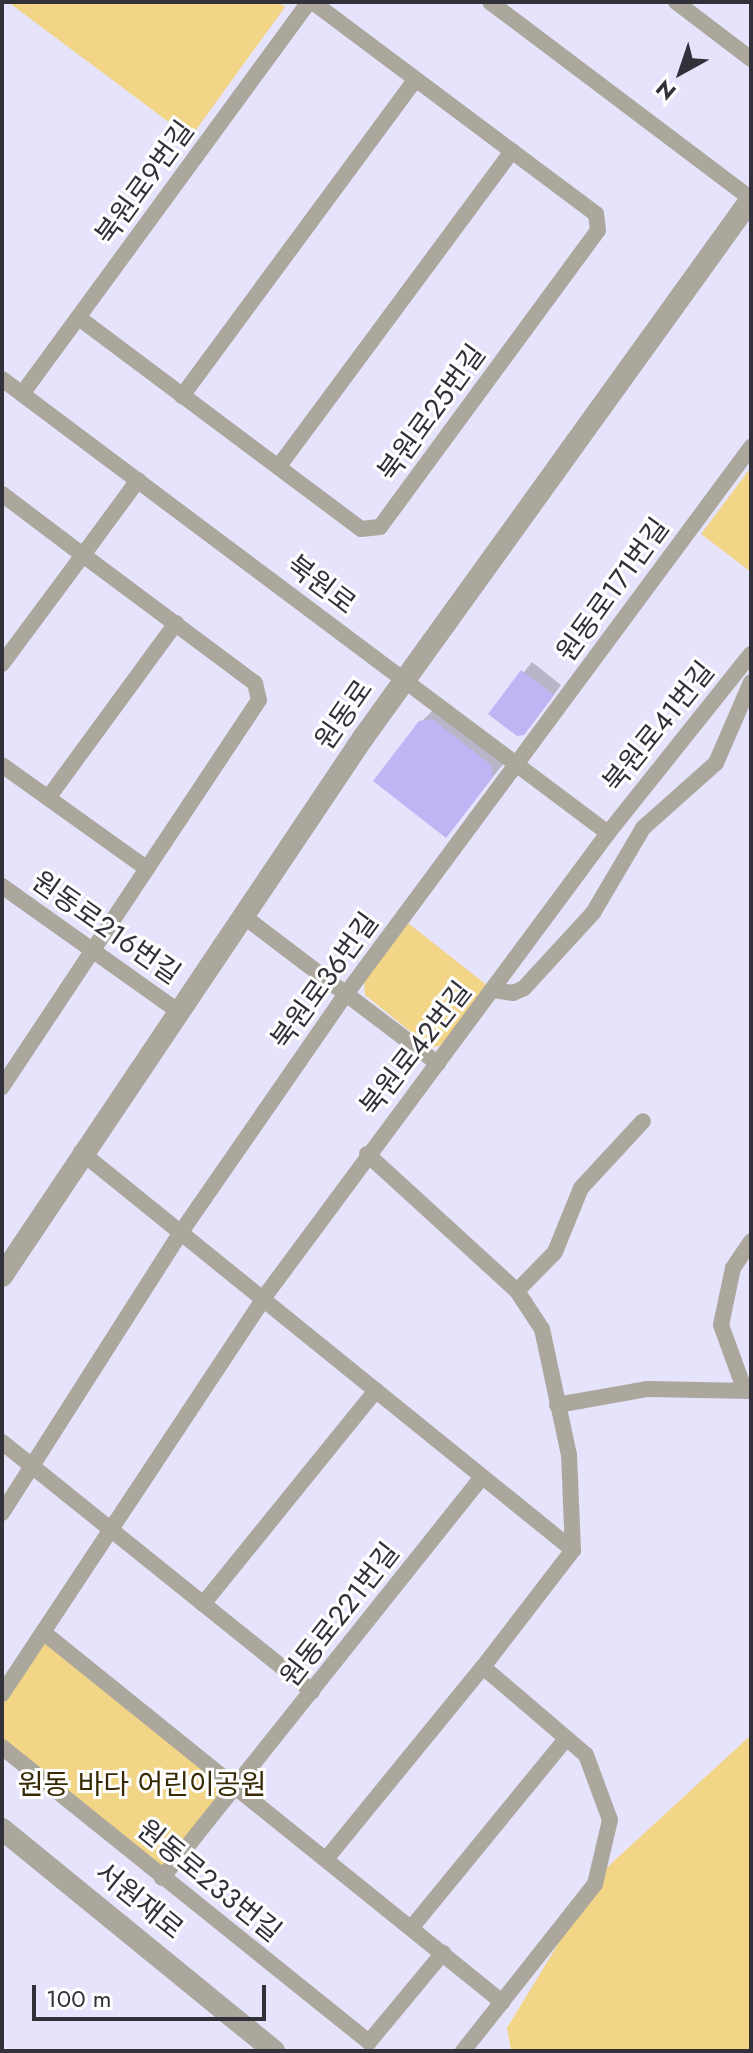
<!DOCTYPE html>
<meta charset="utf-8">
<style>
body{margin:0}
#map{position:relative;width:753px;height:2053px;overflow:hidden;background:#e6e3fc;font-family:Jost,"Noto Sans KR",sans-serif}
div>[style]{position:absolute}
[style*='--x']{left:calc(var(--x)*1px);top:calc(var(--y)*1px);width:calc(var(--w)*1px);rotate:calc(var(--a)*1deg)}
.green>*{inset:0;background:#f3d588}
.shadow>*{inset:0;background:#0003}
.building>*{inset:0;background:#beb5f4}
.minor>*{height:16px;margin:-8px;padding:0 8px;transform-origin:8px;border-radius:8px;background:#aba79d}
.tertiary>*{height:22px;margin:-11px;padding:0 11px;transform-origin:11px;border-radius:11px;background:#aba79d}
span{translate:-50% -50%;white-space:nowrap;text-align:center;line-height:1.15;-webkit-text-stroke:6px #fff;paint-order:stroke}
.street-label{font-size:28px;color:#32313a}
.park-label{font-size:28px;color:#372a04}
.frame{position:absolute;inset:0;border:4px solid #32313a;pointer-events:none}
.north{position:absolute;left:641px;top:32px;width:80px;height:80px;-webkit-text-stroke:6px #fff;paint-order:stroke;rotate:220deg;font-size:22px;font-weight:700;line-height:32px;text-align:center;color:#32313a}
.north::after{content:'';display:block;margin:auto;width:28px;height:36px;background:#32313a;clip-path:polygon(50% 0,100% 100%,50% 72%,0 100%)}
.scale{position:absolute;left:32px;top:1985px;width:234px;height:36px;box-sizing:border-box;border:4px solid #32313a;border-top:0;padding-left:10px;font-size:24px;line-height:28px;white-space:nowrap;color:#32313a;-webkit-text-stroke:6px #fff;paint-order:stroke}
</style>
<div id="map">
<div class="green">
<div style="clip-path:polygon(8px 2px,278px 2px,285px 7px,190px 138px)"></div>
<div style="clip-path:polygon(749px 470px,751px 471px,751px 572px,701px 534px)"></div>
<div style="clip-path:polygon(408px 923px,488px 986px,442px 1045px,431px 1048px,365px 995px,364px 981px)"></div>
<div style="clip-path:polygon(43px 1632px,238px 1785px,162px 1878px,2px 1747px,2px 1694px)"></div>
<div style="clip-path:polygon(751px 1735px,751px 2051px,511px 2051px,507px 2028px,602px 1872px)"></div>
</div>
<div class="shadow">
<div style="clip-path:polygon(532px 662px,561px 685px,532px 724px,491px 714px)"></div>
<div style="clip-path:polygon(434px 709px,504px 763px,446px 835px,421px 722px)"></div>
</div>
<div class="building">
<div style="clip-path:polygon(521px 670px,554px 695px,524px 735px,517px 736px,488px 714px)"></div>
<div style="clip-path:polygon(432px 719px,491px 765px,493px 777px,446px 838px,373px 781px,419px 721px)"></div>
</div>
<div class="minor">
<div style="--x:490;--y:2;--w:327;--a:37"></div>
<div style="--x:676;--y:2;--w:94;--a:37.2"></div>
<div style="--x:79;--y:318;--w:352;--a:36.8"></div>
<div style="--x:361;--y:529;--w:19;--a:-6"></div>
<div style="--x:380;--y:527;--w:368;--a:-53.7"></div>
<div style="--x:598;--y:230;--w:16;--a:-97"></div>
<div style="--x:596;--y:214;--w:354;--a:-143.2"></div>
<div style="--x:2;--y:379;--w:757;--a:36.84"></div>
<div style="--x:22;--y:394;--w:486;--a:-53.8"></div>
<div style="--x:182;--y:396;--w:393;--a:-53.6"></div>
<div style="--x:279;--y:466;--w:392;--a:-53.5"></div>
<div style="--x:2;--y:494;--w:101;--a:37"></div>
<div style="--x:83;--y:555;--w:93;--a:-53.7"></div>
<div style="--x:2;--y:664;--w:136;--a:-53.4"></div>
<div style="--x:83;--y:555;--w:214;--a:36.7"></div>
<div style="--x:255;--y:683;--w:17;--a:77"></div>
<div style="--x:259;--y:700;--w:465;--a:123.6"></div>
<div style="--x:2;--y:765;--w:178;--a:35.6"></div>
<div style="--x:48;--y:798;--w:217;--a:-53.8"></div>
<div style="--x:2;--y:886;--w:217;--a:35.4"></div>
<div style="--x:242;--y:915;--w:246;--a:37.2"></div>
<div style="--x:494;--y:990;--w:19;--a:9"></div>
<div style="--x:513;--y:993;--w:12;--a:-24"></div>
<div style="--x:524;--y:988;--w:102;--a:-47.4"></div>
<div style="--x:593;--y:913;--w:99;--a:-59.5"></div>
<div style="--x:643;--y:828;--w:98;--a:-41.7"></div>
<div style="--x:716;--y:763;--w:88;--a:-66.6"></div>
<div style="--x:81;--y:1152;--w:633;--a:38.97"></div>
<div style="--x:573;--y:1550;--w:148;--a:127.6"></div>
<div style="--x:483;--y:1667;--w:135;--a:40.5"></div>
<div style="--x:586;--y:1755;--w:69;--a:69.7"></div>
<div style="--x:610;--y:1820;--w:66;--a:103.2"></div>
<div style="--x:595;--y:1884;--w:213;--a:128.3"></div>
<div style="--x:367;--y:1154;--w:203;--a:42.4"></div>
<div style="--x:517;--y:1291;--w:45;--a:56.7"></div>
<div style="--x:542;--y:1329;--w:129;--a:77.9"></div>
<div style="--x:569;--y:1455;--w:95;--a:87.6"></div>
<div style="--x:517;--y:1291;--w:54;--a:-45.7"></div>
<div style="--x:555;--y:1252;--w:69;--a:-67.9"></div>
<div style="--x:581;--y:1188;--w:91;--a:-47.2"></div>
<div style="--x:745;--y:1391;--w:70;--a:-110"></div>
<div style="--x:721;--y:1325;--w:58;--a:-78.1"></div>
<div style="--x:733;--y:1268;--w:32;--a:-56"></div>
<div style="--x:557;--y:1405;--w:91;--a:-10.1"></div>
<div style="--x:647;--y:1389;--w:104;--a:1.1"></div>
<div style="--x:2;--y:1442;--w:398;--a:38.8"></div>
<div style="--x:2;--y:1513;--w:333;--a:-57.5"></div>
<div style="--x:181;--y:1232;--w:290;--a:-55.3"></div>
<div style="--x:346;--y:994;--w:681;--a:-53.48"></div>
<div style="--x:203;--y:1604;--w:275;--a:-51"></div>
<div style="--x:43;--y:1632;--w:590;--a:38.87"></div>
<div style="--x:2;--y:1694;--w:477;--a:-56.5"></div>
<div style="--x:265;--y:1296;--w:576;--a:-53.47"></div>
<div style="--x:608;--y:833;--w:229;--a:-51.4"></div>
<div style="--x:2;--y:1747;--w:471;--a:38.8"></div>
<div style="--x:369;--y:2042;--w:116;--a:-50.3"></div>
<div style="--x:327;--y:1858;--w:247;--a:-50.8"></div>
<div style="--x:162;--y:1878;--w:513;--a:-51.41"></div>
<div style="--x:412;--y:1927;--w:242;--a:-50.7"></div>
</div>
<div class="tertiary">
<div style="--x:2;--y:1276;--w:648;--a:-56.14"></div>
<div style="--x:363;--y:738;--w:664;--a:-54.25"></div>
<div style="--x:2;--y:1829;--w:351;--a:39.2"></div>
</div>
<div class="street-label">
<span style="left:145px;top:183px;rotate:-54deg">북원로9번길</span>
<span style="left:432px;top:413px;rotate:-54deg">북원로25번길</span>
<span style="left:321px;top:585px;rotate:37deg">북원로</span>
<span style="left:613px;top:590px;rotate:-54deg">원동로171번길</span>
<span style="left:344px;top:715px;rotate:-55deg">원동로</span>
<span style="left:659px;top:727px;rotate:-51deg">북원로41번길</span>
<span style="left:106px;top:928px;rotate:35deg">원동로216번길</span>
<span style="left:325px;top:981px;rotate:-54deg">북원로36번길</span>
<span style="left:416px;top:1049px;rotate:-52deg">북원로42번길</span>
<span style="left:340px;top:1615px;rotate:-52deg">원동로221번길</span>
<span style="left:209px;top:1881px;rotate:39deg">원동로233번길</span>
<span style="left:139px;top:1901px;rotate:39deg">서원재로</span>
</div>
<div class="park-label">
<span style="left:142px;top:1785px">원동 바다 어린이공원</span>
</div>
<div class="frame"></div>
<div class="north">N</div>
<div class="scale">100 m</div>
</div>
